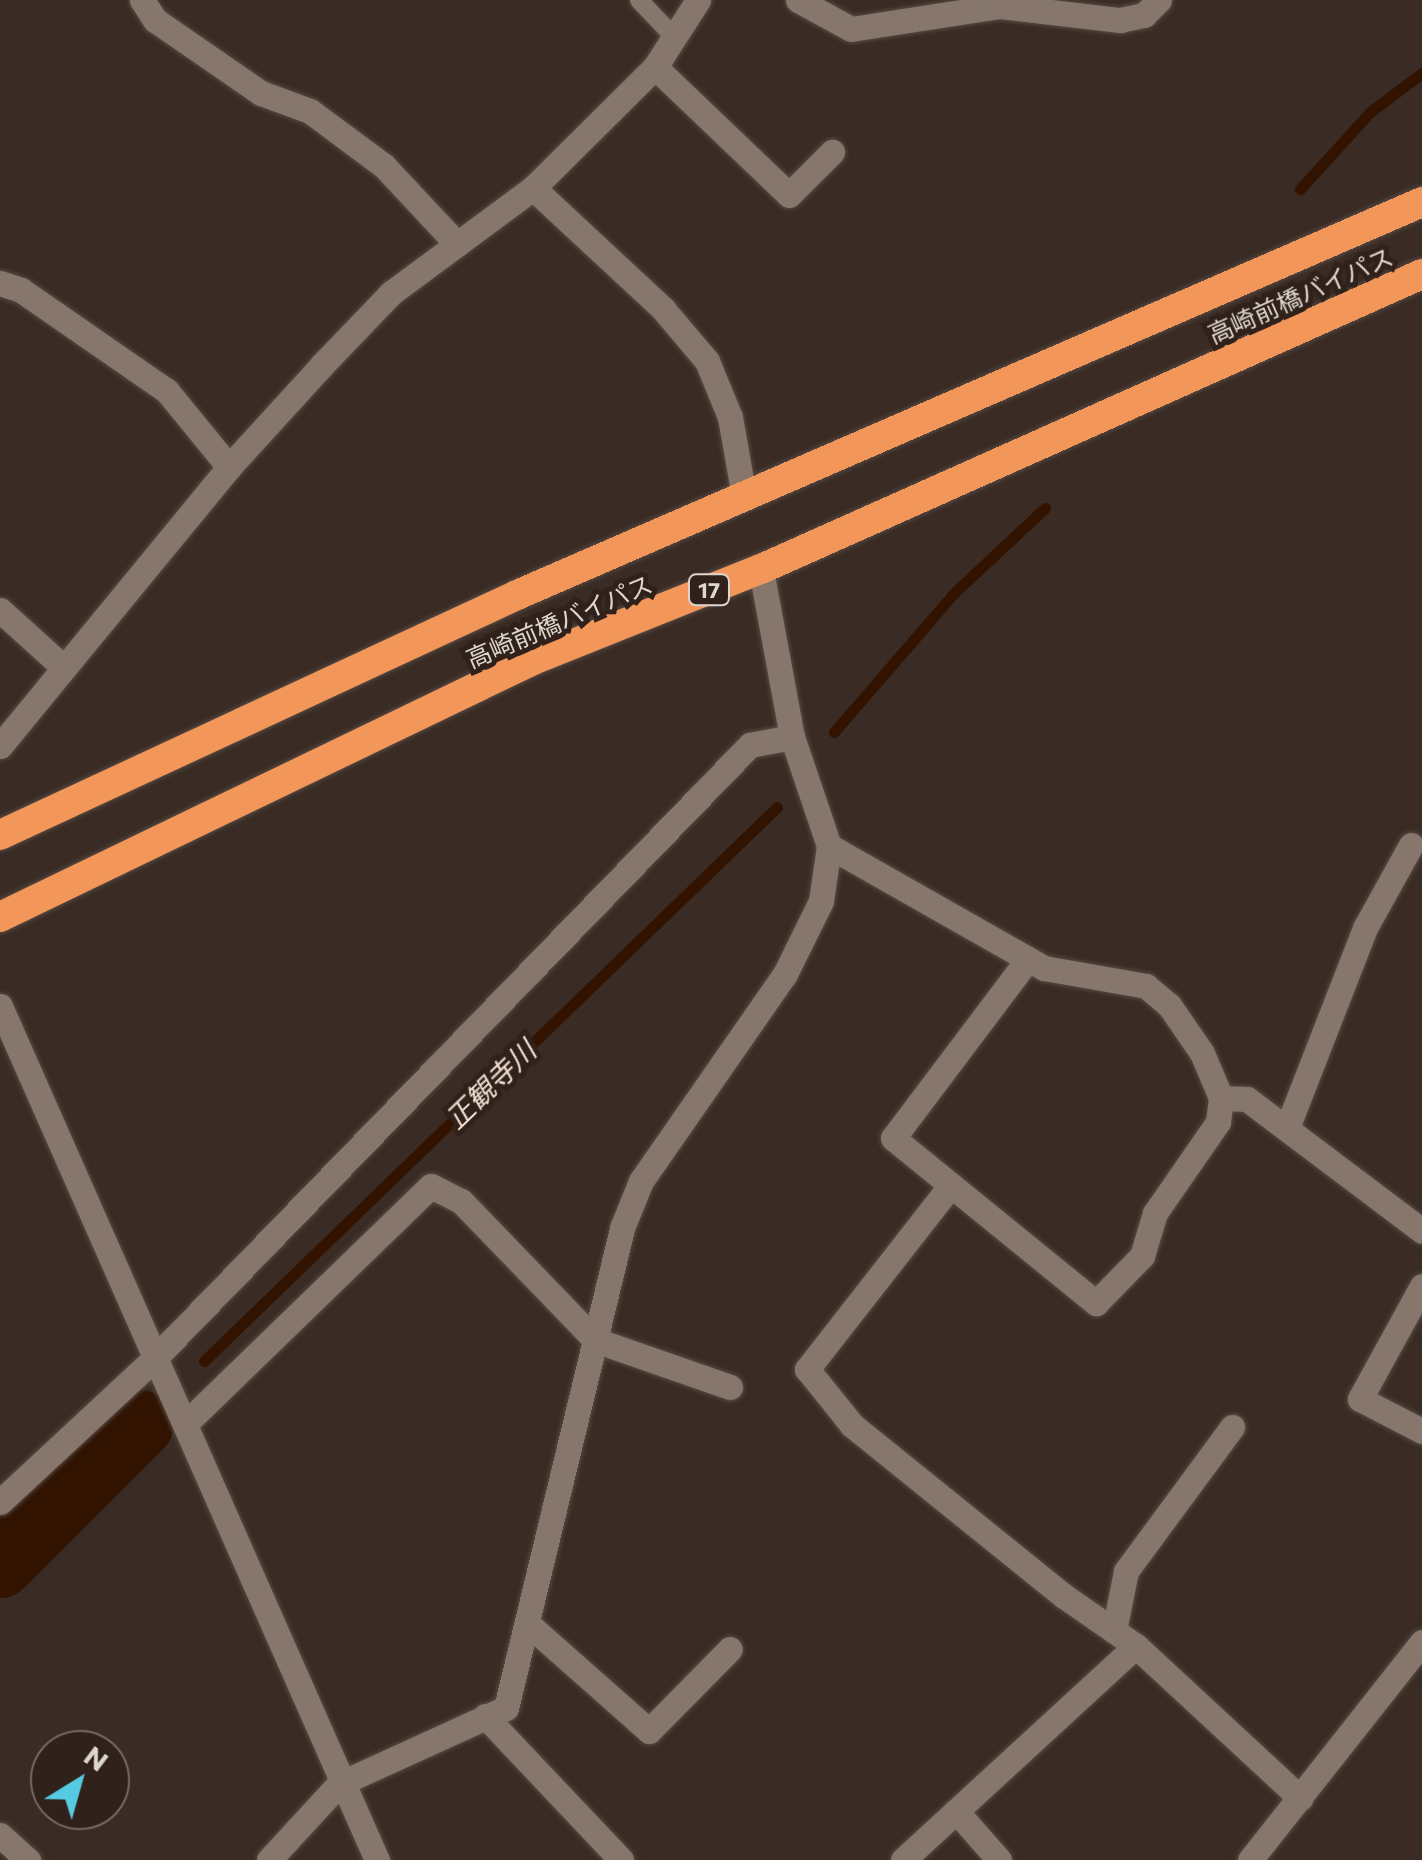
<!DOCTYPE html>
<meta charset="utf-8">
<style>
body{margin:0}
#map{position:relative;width:1422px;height:1860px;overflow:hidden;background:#3a2c24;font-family:Commissioner,"Noto Sans JP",sans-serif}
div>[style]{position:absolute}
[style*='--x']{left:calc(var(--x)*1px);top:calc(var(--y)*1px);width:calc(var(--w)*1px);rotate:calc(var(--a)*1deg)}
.stream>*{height:11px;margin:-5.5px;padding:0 5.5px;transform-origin:5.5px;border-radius:5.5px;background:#311300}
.river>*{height:68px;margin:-34px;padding:0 34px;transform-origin:34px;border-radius:34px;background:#311300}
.roads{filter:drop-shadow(0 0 2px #564a43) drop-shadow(0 0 2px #564a43)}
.lane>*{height:18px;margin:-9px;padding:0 9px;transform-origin:9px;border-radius:9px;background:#86766c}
.street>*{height:25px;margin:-12.5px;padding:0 12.5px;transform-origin:12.5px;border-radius:12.5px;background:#86766c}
.secondary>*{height:25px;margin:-12.5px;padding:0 12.5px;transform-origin:12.5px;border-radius:12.5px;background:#86766c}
.highway>*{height:30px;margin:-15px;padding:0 15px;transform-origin:15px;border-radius:15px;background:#f3965a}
span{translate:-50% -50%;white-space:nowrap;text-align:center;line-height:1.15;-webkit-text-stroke:10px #30221a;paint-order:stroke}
.shield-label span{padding:2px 8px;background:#30221a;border:2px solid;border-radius:8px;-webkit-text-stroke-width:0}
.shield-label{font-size:22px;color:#dfd6d0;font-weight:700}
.street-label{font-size:25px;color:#dfd6d0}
.water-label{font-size:28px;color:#f2dfd4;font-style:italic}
.north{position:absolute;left:30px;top:1730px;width:100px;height:100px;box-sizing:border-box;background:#30221a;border:2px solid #766a63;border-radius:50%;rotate:37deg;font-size:28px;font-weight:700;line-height:40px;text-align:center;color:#dfd6d0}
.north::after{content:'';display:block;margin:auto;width:35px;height:45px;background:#56cae0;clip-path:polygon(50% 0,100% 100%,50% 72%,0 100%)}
</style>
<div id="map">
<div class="stream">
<div style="--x:1300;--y:189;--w:104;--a:-47.7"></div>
<div style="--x:1370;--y:112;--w:65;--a:-36.9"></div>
<div style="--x:834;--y:732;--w:182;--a:-49.2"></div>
<div style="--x:953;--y:594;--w:126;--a:-43.1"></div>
<div style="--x:204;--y:1361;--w:797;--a:-44.03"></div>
</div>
<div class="river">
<div style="--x:0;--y:1564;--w:198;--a:-45"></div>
</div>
<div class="roads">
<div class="lane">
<div style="--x:639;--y:0;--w:54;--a:46.5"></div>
</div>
<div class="street">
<div style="--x:142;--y:0;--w:24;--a:57"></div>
<div style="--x:155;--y:20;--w:129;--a:34.6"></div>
<div style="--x:261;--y:93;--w:52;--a:20.2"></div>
<div style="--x:310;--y:111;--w:92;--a:36.6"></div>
<div style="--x:384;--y:166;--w:107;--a:46.9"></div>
<div style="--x:798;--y:0;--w:60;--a:28.7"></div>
<div style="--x:851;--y:29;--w:151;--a:-8.8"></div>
<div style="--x:1000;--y:6;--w:121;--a:6.7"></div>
<div style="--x:1120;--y:20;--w:25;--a:-12"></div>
<div style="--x:1144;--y:15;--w:21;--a:-45"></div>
<div style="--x:655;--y:67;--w:185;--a:43.7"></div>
<div style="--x:789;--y:195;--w:61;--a:-45"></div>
<div style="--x:533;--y:188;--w:178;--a:42.9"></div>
<div style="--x:663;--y:309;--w:68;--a:49.8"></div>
<div style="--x:707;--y:361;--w:61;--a:67.7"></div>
<div style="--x:730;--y:417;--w:80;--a:80"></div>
<div style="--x:0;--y:283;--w:22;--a:18"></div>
<div style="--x:21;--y:290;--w:178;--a:34.7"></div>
<div style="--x:167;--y:391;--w:98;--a:50.8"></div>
<div style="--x:0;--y:610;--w:84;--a:42.1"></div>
<div style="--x:829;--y:846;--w:247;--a:29.6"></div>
<div style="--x:1044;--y:968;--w:104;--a:10"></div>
<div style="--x:1146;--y:986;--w:30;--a:40"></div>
<div style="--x:1169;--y:1005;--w:58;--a:55.5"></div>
<div style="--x:1202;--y:1053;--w:49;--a:67.1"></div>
<div style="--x:1221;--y:1098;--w:26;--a:2"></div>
<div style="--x:1247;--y:1099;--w:219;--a:37"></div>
<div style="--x:1028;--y:959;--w:224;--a:127"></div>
<div style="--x:893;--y:1138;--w:262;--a:39.1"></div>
<div style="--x:1096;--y:1303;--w:66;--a:-45.6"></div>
<div style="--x:1142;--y:1256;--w:45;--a:-73.2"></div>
<div style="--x:1155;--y:1213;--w:111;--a:-55.3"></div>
<div style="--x:1218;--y:1122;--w:24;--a:-83"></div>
<div style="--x:1287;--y:1128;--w:215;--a:-68.7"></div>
<div style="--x:1365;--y:928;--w:95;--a:-61"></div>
<div style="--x:951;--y:1185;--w:234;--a:128"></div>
<div style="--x:807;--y:1369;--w:72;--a:51.2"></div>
<div style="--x:852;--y:1425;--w:272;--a:38.9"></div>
<div style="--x:1064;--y:1596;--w:88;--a:34.8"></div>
<div style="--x:1422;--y:1286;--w:129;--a:118.8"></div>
<div style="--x:1360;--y:1399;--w:70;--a:27.3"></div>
<div style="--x:185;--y:1424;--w:342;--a:-44.1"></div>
<div style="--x:431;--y:1186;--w:34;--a:27"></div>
<div style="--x:461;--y:1201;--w:193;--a:46"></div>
<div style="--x:595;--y:1340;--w:143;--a:19.2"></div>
<div style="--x:0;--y:1502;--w:213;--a:-42.9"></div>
<div style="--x:156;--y:1357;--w:853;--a:-45.86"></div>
<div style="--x:750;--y:745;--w:43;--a:-10.8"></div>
<div style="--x:527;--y:1623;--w:163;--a:41.5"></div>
<div style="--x:649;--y:1731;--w:115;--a:-45.4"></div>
<div style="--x:1115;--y:1626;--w:56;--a:-78.7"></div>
<div style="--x:1126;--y:1571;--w:179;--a:-53.6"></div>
<div style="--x:485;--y:1716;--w:198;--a:46.6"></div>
<div style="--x:339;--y:1784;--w:183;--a:-24.5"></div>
<div style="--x:506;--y:1708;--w:494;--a:-76.4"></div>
<div style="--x:622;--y:1228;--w:51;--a:-68"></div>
<div style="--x:641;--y:1181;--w:252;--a:-55.2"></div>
<div style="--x:785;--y:974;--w:81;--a:-63.7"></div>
<div style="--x:821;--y:901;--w:56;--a:-81.7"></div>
<div style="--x:829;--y:846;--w:115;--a:-108.7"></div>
<div style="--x:792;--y:737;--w:171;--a:-100.5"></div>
<div style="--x:956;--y:1811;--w:65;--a:48.7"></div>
<div style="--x:0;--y:1835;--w:38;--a:42"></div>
<div style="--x:903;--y:1860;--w:316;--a:-42.6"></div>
<div style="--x:1136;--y:1646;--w:224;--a:42.8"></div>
<div style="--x:1250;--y:1860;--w:278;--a:-51.7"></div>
</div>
<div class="secondary">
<div style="--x:0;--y:746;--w:361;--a:-50.6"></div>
<div style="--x:229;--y:467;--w:138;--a:-47.6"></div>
<div style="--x:322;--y:365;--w:100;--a:-46.2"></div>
<div style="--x:391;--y:293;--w:177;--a:-36.5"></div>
<div style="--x:533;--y:188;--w:172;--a:-44.8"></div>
<div style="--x:655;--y:67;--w:80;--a:-57.3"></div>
<div style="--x:0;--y:1006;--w:934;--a:66.18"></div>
<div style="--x:269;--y:1860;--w:103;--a:-47.4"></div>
</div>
<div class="highway">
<div style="--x:0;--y:835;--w:570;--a:-24.9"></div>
<div style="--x:517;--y:595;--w:987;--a:-23.47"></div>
<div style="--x:0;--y:917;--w:592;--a:-25.74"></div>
<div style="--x:533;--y:660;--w:245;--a:-21.8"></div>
<div style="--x:761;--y:569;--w:724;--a:-24.05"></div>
</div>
</div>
<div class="shield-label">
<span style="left:709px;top:590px">17</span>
</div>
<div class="street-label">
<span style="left:1300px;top:295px;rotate:-24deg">高崎前橋バイパス</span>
<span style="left:559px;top:621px;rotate:-23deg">高崎前橋バイパス</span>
</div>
<div class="water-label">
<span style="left:490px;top:1084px;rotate:-44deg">正観寺川</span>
</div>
<div class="north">N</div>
</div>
